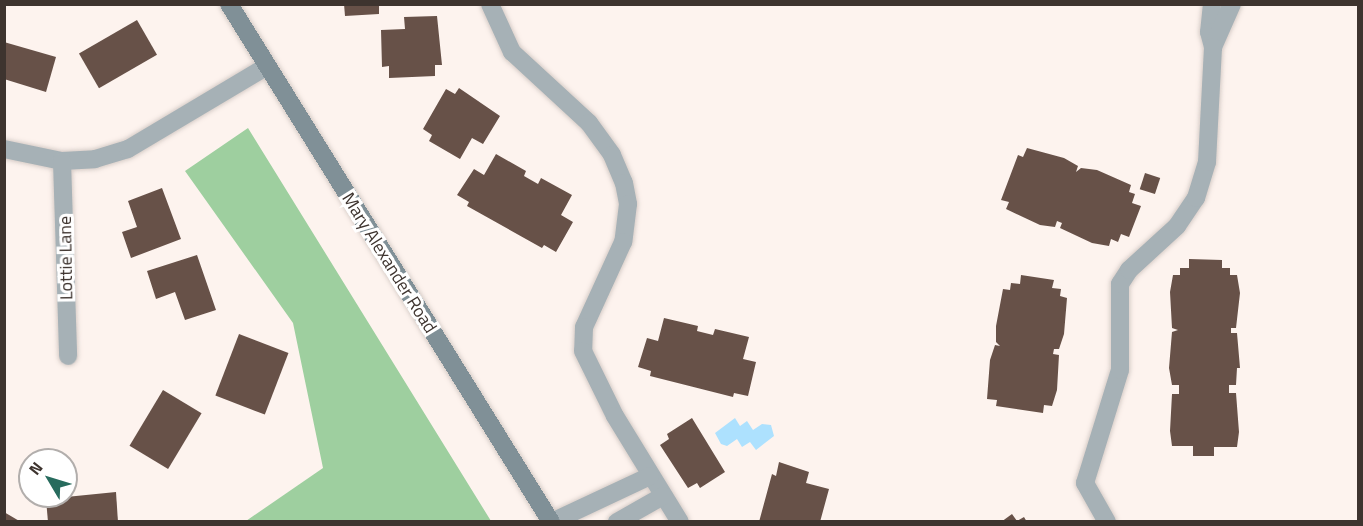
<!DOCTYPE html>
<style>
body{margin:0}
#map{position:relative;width:1363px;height:526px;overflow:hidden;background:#fdf3ee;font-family:"Titillium Web",sans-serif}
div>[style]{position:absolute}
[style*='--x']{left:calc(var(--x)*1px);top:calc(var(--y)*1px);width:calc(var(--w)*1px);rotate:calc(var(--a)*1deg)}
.forest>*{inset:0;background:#9ecf9f}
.water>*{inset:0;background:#ade1fe}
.building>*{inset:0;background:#675148;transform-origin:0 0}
.roads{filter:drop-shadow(0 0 2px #d7cdc8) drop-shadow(0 0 2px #d7cdc8)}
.street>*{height:18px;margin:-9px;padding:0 9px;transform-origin:9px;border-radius:9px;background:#a6b1b6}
.secondary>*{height:18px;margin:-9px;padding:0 9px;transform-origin:9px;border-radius:9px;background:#809097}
span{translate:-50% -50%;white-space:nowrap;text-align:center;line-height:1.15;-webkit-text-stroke:6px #fff;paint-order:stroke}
.street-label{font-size:18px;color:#3e342f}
.frame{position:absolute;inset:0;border:6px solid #3e342f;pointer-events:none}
.north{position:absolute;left:18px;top:448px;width:60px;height:60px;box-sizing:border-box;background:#fff;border:2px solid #b2aeac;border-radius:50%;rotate:308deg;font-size:16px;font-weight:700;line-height:24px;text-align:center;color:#3e342f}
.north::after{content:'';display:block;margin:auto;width:21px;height:27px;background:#276b5d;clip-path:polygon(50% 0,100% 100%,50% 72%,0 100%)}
</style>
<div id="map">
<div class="forest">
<div style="clip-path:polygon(248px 128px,491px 521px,246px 521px,323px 468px,293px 323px,185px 171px)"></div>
</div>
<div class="water">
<div style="clip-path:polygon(735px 418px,740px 426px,747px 421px,753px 430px,762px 424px,771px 425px,774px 436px,756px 450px,750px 442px,742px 447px,737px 439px,727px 446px,721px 444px,715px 433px)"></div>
</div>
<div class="building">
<div style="clip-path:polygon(344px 4px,379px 4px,379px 14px,345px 16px)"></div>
<div style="clip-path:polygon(437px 16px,442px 65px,435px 65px,435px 76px,389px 78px,389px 66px,382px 67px,381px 30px,405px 29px,404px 17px)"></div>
<div style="left:137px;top:20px;width:40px;height:67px;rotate:60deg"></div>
<div style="clip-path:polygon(4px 42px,56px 57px,46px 92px,4px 79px)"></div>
<div style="clip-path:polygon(459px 88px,500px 116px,483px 144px,472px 138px,460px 159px,429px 141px,432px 135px,423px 129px,446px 89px,455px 94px)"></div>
<div style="clip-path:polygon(1027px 148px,1064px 158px,1078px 166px,1076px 172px,1081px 168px,1097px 170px,1131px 185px,1129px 192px,1135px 194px,1132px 203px,1141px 206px,1129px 237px,1121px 234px,1118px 242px,1111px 239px,1109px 246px,1092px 243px,1060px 228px,1062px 223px,1057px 221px,1055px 227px,1040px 225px,1006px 209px,1009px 202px,1001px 200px,1018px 155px,1023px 157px)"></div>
<div style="clip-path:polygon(496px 154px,526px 171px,524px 176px,538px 184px,541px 178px,572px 195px,561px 215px,573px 222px,556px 252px,544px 245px,542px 248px,467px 206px,469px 202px,457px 195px,474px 169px,484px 175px)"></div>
<div style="left:1145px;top:173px;width:16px;height:17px;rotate:18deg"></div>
<div style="clip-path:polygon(162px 188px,181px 239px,131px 258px,122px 232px,137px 227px,128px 201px)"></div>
<div style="clip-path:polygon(197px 255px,216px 310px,185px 320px,175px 292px,156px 299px,147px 271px)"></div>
<div style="clip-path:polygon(1189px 259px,1222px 260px,1222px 268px,1230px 268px,1230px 275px,1237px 275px,1240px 293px,1236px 328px,1231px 328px,1231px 333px,1237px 333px,1240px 368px,1237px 368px,1236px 385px,1229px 385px,1229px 393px,1236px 393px,1239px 432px,1237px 447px,1214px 447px,1214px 456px,1193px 456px,1193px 446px,1172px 446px,1170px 431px,1172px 394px,1179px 394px,1179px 385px,1172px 385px,1169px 368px,1172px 332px,1178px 330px,1172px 328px,1170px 292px,1173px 275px,1180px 275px,1180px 268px,1189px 268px)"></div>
<div style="clip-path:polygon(1021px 275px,1054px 280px,1052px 288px,1061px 289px,1060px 296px,1067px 298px,1064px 334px,1059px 349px,1054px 349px,1053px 354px,1059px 355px,1057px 390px,1052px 406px,1044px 405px,1043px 413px,996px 406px,997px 400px,987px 399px,990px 360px,995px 345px,1000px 346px,996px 342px,996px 326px,1003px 289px,1010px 290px,1011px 283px,1020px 284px)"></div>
<div style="clip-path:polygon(664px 318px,698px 326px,697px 331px,713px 335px,715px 329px,749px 337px,743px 359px,756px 362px,748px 396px,734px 393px,733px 397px,650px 376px,651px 371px,638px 367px,647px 338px,658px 341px)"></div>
<div style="left:239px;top:334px;width:53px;height:66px;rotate:21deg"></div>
<div style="left:163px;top:390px;width:45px;height:65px;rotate:31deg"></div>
<div style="clip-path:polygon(692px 418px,725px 472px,700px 488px,697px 483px,688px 488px,660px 445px,669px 439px,667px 434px)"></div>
<div style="clip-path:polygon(779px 462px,809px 472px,806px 483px,829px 489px,820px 522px,759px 522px,772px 474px,776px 476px)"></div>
<div style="clip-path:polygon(116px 492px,118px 522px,48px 522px,46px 499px)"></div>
<div style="clip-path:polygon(4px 512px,21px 522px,4px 522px)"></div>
<div style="clip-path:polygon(1012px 514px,1017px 521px,1024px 517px,1027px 522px,1001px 522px)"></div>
</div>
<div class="roads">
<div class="street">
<div style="--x:490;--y:4;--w:53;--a:65.4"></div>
<div style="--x:512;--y:52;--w:105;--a:42.7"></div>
<div style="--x:589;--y:123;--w:39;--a:54"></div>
<div style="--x:612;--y:155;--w:30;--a:67"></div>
<div style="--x:624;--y:183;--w:21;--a:79"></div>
<div style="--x:628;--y:204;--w:38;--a:97"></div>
<div style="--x:623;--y:242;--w:94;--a:114.6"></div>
<div style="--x:584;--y:327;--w:24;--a:92"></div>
<div style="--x:583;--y:351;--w:72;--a:63.8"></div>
<div style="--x:615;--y:416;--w:124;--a:58.5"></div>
<div style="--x:1212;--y:4;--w:28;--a:96"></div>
<div style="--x:1209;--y:32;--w:16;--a:75"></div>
<div style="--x:1213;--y:47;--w:47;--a:-66.2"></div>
<div style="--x:4;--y:149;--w:59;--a:11.7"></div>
<div style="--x:62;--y:161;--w:33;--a:-3"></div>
<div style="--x:95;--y:159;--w:34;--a:-17"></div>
<div style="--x:128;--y:149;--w:162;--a:-30.8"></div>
<div style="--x:62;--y:161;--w:195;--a:88.2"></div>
<div style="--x:552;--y:522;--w:108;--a:-25.1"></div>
<div style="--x:617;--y:522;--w:53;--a:-29.5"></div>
<div style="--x:1107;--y:522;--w:45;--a:-119.4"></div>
<div style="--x:1085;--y:483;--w:118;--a:-72.8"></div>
<div style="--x:1120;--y:370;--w:86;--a:-90"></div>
<div style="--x:1120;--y:284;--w:17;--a:-57"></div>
<div style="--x:1129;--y:270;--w:65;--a:-42.5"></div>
<div style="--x:1177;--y:226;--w:34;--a:-56"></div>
<div style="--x:1196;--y:198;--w:38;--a:-73"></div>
<div style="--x:1207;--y:162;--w:115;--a:-87"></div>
</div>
<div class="secondary">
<div style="--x:229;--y:4;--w:610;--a:58.13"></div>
</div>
</div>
<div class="street-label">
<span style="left:66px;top:258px;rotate:-91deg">Lottie Lane</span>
<span style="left:389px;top:263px;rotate:58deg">Mary Alexander Road</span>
</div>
<div class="frame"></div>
<div class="north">N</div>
</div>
